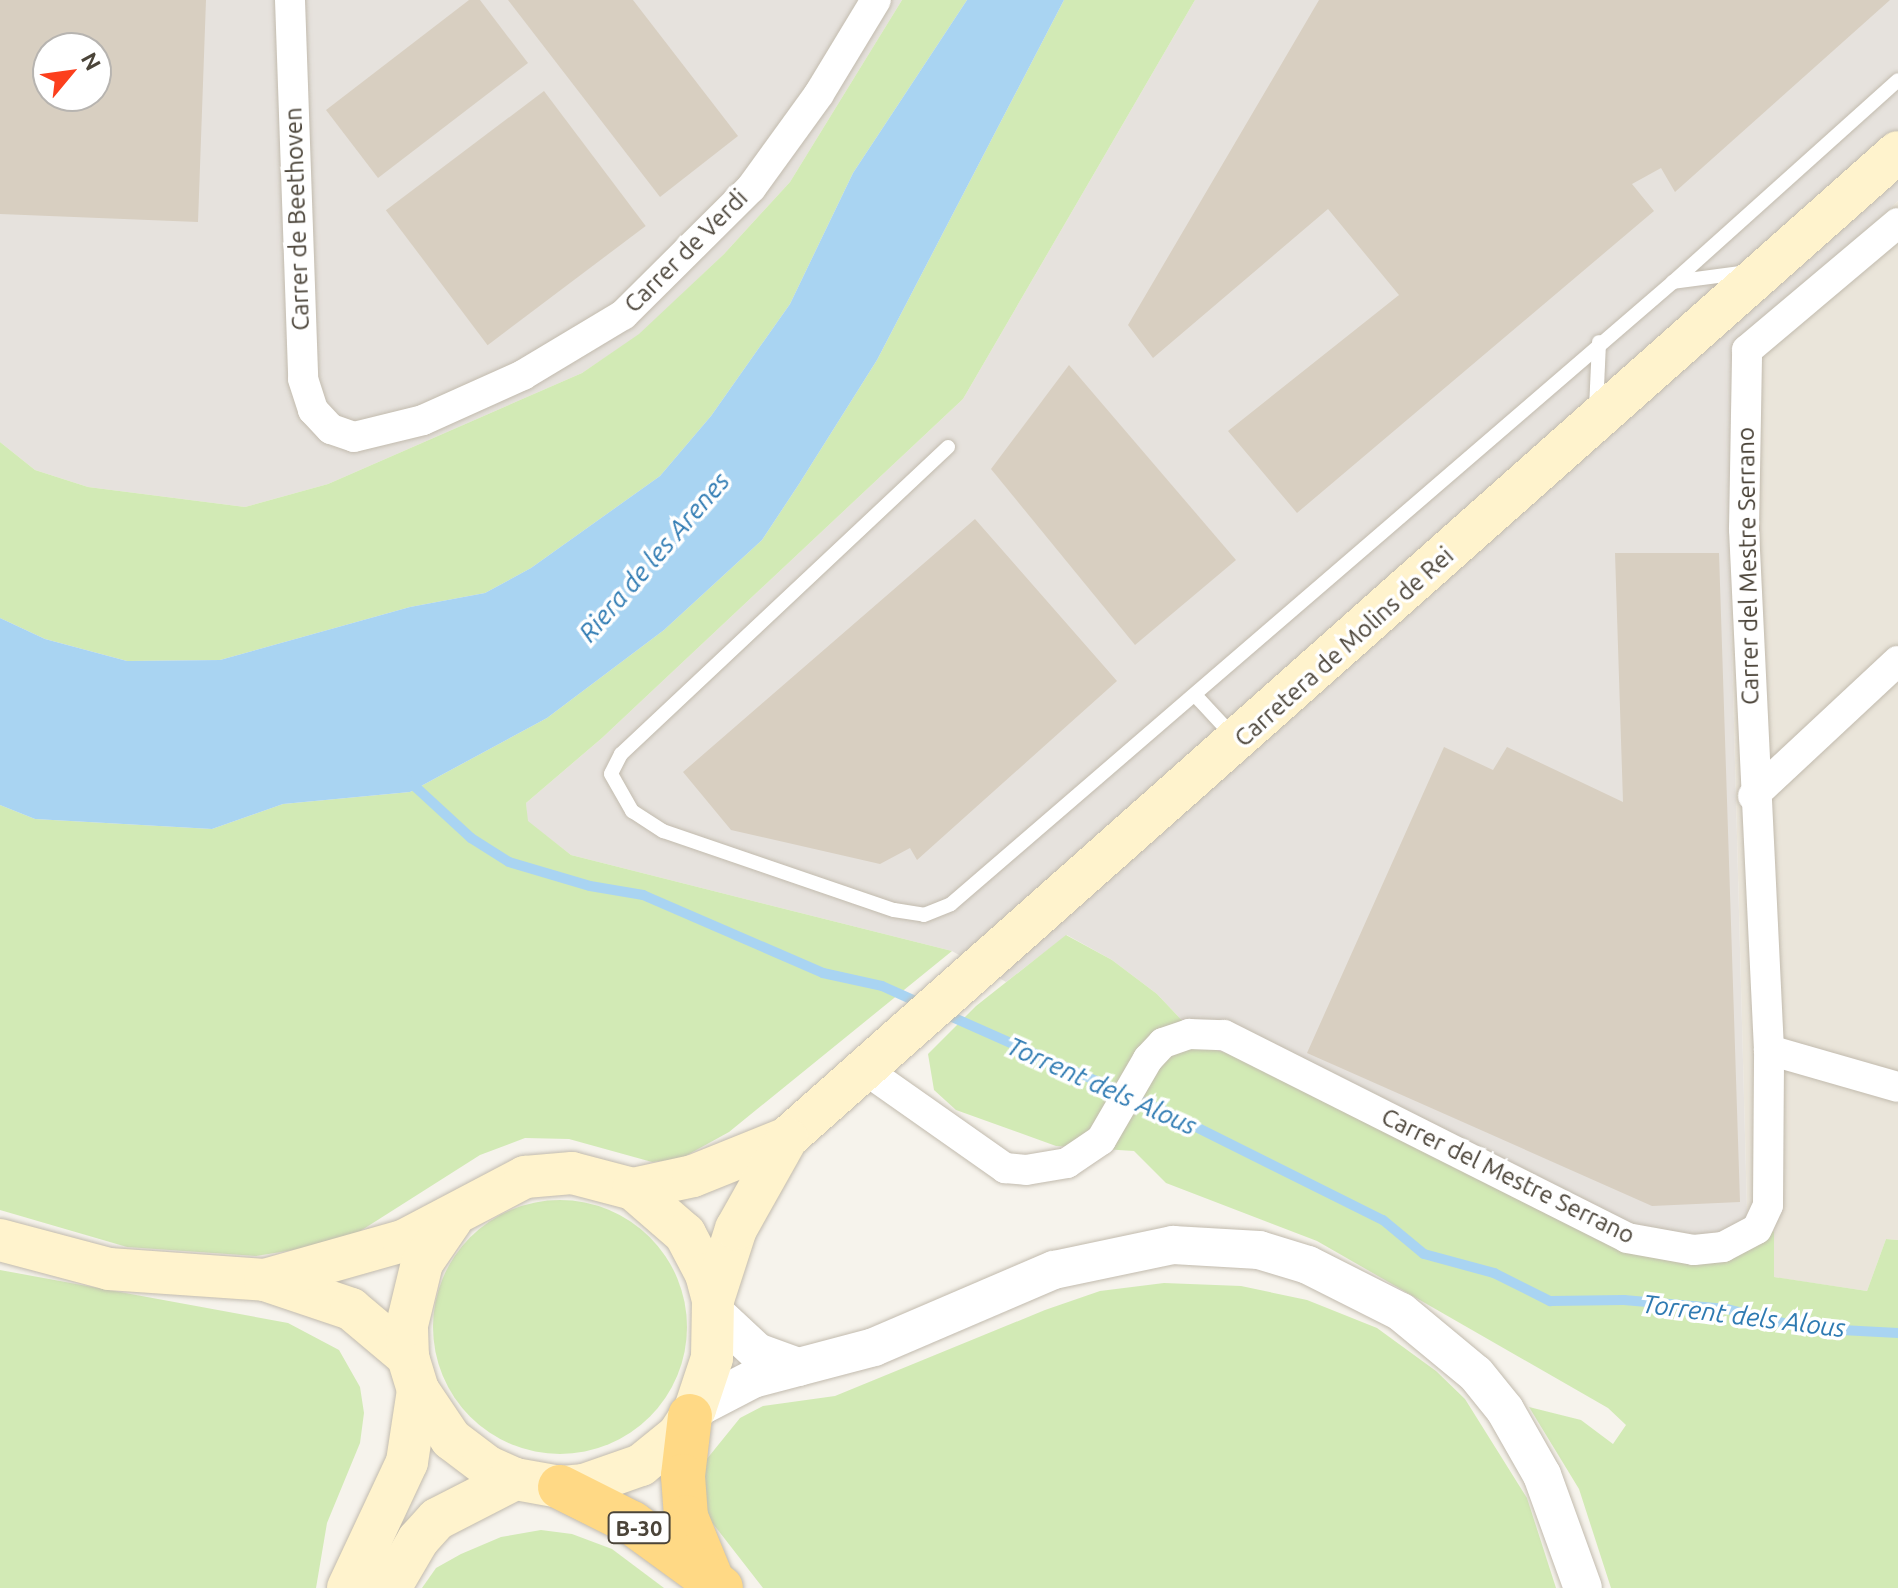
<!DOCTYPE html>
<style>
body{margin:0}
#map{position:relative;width:1898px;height:1588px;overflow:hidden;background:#f6f3ec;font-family:Ubuntu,sans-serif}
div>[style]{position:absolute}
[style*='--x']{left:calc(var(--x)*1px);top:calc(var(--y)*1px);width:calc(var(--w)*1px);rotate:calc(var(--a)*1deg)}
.residential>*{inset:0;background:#eae5da}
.industrial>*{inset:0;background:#e6e2dd}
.green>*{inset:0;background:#d2eab5}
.round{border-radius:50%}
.water>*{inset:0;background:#a9d4f2}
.stream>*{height:10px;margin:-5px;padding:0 5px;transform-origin:5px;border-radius:5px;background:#a9d4f2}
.building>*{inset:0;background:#d8cfc1;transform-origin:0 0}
.roads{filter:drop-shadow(0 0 2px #c2bbae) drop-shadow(0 0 2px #c2bbae)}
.service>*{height:14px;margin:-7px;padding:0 7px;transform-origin:7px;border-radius:7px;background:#fff}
.minor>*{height:30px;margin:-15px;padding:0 15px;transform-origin:15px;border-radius:15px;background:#fff}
.tertiary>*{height:38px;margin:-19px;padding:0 19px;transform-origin:19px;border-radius:19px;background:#fff}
.secondary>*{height:42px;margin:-21px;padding:0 21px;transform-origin:21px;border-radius:21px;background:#fff3cd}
.trunk>*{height:44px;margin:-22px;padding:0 22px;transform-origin:22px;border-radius:22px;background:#ffd985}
span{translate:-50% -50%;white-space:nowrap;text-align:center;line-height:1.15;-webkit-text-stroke:7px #fff;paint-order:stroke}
.shield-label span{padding:2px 6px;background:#fff;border:2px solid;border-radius:6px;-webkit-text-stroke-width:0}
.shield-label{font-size:22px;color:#4b4439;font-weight:700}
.street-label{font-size:24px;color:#4b4439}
.water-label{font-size:26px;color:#2e7ab2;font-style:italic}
.north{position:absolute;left:32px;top:32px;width:80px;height:80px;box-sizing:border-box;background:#fff;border:2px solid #b7b4b0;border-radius:50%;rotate:61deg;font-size:22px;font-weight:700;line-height:32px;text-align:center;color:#4b4439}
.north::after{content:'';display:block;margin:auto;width:28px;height:36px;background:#fc3f1d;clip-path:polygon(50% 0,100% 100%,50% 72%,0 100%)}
</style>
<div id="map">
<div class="residential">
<div style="clip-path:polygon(1898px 201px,1898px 1240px,1886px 1239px,1867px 1291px,1773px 1277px,1774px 1232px,1748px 1247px,1729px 538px,1736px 351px)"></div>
</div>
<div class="industrial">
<div style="clip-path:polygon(evenodd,0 0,902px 0,790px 182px,724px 254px,639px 335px,582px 373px,328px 484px,245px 507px,88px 487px,35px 470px,0 442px,0 0,48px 48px,96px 48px,96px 96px,48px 96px,48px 48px)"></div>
<div style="clip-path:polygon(1195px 0,1898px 0,1898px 201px,1736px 352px,1729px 538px,1748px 1247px,1716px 1261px,1208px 1048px,1157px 994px,1112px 960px,1067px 935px,1006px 982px,952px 951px,571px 855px,527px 821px,526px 803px,602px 738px,963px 399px)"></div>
</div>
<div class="green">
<div style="clip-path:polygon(902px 0,967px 0,853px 173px,790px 304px,711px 416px,660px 476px,531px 568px,485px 593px,410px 607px,220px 660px,127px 661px,45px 639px,0 618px,0 442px,35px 470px,88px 487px,245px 507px,328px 484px,582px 373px,639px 334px,724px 254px,790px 182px)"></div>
<div style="clip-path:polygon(1064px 0,1195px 0,963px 399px,602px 738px,526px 803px,528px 821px,571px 855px,952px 951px,729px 1132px,680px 1159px,652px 1162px,569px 1139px,525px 1138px,480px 1155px,343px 1242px,256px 1256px,127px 1247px,0 1210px,0 805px,35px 819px,212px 829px,283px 804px,410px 792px,547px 718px,664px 630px,762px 540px,799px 484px,877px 360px)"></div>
<div style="clip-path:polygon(1066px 935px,1112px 960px,1157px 994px,1208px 1048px,1233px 1055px,1609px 1241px,1737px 1254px,1774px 1231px,1774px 1277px,1867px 1291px,1886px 1239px,1898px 1240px,1898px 1588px,1611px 1588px,1579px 1489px,1529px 1407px,1581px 1420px,1613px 1444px,1626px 1425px,1608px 1408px,1317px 1241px,1166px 1183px,1134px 1151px,1056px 1146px,956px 1110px,934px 1090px,928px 1054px,976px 1006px)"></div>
<div class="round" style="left:433px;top:1200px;width:254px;height:254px"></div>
<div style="clip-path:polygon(0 1270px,288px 1323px,339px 1350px,360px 1387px,364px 1413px,360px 1443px,327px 1523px,316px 1588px,0 1588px)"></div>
<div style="clip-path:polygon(1164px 1283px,1241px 1286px,1307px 1300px,1377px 1328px,1436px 1371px,1465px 1399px,1527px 1498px,1556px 1588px,763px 1588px,707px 1516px,700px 1493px,706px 1460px,740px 1418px,763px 1406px,835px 1396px,1045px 1310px,1100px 1291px)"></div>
<div style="clip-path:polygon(541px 1530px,572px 1534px,612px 1549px,664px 1588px,422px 1588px,436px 1568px,461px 1554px,501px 1537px)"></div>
</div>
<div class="water">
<div style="clip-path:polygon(967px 0,1064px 0,877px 360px,799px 484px,762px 540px,664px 630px,547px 718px,410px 792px,283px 804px,212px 829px,35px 819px,0 805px,0 618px,45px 639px,127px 661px,220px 660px,410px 607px,485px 593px,531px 568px,660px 476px,711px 416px,790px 304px,853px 173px)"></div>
</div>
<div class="stream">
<div style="--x:408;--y:780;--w:86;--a:42.6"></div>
<div style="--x:471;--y:838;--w:45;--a:32.3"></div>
<div style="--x:509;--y:862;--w:84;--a:16.5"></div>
<div style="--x:590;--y:886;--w:54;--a:9.6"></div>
<div style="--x:643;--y:895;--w:196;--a:23.4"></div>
<div style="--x:823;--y:973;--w:60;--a:12.4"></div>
<div style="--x:882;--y:986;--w:46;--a:24.3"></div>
<div style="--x:943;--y:1013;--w:237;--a:23.9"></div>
<div style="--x:1160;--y:1109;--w:249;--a:26.5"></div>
<div style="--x:1383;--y:1220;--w:53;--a:39.7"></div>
<div style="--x:1424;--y:1254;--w:73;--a:15.2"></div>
<div style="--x:1494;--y:1273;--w:63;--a:26.6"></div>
<div style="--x:1550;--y:1301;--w:74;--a:-0.8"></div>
<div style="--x:1624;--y:1300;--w:103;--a:5"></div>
<div style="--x:1727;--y:1309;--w:79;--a:13.9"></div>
<div style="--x:1804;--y:1328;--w:94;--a:3"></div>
</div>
<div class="building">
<div style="clip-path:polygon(evenodd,0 0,206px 0,198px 222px,0 214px,0 0,48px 48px,96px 48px,96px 96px,48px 96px,48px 48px)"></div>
<div style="clip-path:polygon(469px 0,480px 0,528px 63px,378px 178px,326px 110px)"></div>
<div style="clip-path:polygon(508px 0,633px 0,738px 136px,660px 197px)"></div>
<div style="clip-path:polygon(1319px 0,1890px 0,1675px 192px,1661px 168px,1632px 184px,1654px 211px,1297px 513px,1228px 431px,1399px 295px,1328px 209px,1153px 358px,1128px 325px)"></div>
<div style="left:544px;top:91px;width:169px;height:198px;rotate:53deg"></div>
<div style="clip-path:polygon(1069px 365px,1236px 560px,1135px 645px,991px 469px)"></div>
<div style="clip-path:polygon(975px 519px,1117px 681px,917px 860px,910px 848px,880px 864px,731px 830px,683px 772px)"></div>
<div style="clip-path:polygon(1615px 553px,1719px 553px,1740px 1202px,1652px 1206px,1307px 1053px,1444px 747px,1493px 770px,1507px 747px,1623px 802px)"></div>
</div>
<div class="roads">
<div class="service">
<div style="--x:1673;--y:282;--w:76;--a:-7.6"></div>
<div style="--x:1596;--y:409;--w:67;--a:-87.4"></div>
<div style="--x:948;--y:447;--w:449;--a:136.8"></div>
<div style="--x:621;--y:754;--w:22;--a:117"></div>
<div style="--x:611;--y:774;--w:43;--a:60.4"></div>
<div style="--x:632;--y:811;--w:37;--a:33"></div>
<div style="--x:663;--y:831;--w:244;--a:18.9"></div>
<div style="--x:894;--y:910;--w:30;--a:9"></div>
<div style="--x:924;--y:915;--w:29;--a:-22"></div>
<div style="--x:951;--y:904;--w:953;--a:-40.74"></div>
<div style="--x:1673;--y:282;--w:302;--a:-41.9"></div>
<div style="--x:1195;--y:695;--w:56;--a:47.2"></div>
</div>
<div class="minor">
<div style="--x:290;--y:0;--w:379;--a:88"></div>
<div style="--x:303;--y:379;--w:33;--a:72"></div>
<div style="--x:313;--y:410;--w:26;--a:47"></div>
<div style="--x:331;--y:429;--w:24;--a:19"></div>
<div style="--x:354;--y:437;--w:71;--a:-13.8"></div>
<div style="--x:423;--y:420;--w:110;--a:-24.2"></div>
<div style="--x:523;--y:375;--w:117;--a:-31"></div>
<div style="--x:623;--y:315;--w:180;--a:-44.8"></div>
<div style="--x:751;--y:188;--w:116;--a:-54.1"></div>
<div style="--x:819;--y:94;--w:110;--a:-58.8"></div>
<div style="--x:1753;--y:796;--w:198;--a:-43"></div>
<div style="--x:1769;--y:1050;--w:134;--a:16"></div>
<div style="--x:867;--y:1071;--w:169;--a:35.1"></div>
<div style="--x:1005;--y:1168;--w:21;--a:5"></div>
<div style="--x:1026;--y:1170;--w:42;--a:-9.7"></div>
<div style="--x:1067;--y:1163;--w:41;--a:-34.1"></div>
<div style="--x:1101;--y:1140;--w:94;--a:-59.9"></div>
<div style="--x:1148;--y:1059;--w:22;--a:-47"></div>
<div style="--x:1163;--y:1043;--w:28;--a:-19"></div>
<div style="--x:1189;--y:1034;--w:35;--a:2"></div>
<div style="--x:1224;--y:1035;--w:451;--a:26.7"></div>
<div style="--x:1627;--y:1238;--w:68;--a:10.2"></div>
<div style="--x:1694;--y:1250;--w:29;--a:-6"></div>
<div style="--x:1723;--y:1247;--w:38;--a:-28"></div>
<div style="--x:1757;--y:1229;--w:26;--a:-65"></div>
<div style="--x:1768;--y:1205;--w:155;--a:-89.6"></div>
<div style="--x:1769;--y:1050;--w:522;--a:-92.75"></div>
<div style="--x:1744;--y:529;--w:179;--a:-89"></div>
<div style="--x:1747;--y:350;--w:197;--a:-40.1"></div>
</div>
<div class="tertiary">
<div style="--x:714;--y:1312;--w:59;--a:42.9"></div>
<div style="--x:757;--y:1352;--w:44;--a:20.1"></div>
<div style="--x:695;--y:1409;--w:65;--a:-27.3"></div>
<div style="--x:753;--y:1379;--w:125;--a:-14.8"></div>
<div style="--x:874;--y:1347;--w:196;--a:-23.2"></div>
<div style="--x:1054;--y:1270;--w:122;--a:-11.9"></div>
<div style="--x:1173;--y:1245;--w:86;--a:3.3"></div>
<div style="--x:1259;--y:1250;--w:51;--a:17"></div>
<div style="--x:1308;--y:1265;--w:104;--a:26.8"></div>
<div style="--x:1401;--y:1312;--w:97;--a:39.6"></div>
<div style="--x:1476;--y:1374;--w:46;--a:51.1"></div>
<div style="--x:1505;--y:1410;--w:75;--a:60.4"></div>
<div style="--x:1542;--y:1475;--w:120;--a:70.1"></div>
</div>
<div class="secondary">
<div style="--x:633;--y:1189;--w:61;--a:-12.2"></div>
<div style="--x:693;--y:1176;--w:101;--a:-22"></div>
<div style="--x:787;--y:1138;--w:1485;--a:-41.59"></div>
<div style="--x:0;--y:1240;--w:113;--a:14.9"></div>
<div style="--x:109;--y:1269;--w:156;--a:4"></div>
<div style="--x:265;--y:1280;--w:91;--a:18.6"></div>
<div style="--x:351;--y:1309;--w:75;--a:40.1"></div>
<div style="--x:265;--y:1280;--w:143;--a:-15.8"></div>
<div style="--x:403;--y:1241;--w:138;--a:-27.7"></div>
<div style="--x:525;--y:1177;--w:47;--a:-4.9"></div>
<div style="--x:572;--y:1173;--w:63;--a:14.7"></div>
<div style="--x:633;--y:1189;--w:69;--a:40.9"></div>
<div style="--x:685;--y:1234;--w:45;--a:62.3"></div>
<div style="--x:706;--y:1274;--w:27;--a:75"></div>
<div style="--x:713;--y:1300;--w:58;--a:91"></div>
<div style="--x:712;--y:1358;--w:54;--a:108.4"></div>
<div style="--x:695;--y:1409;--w:31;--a:123"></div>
<div style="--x:678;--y:1435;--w:48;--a:141"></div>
<div style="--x:641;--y:1465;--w:60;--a:160.7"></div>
<div style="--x:584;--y:1485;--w:24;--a:175"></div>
<div style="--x:560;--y:1487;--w:46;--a:-169.9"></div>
<div style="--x:515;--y:1479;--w:30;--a:-156"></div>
<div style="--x:488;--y:1467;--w:46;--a:-142.9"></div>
<div style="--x:451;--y:1439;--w:59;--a:-124"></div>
<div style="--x:418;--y:1390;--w:34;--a:-107"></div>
<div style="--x:408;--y:1357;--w:32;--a:-92"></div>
<div style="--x:407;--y:1325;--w:64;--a:-76.4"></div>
<div style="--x:422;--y:1263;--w:53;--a:-55.7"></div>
<div style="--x:713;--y:1300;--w:75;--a:-72.1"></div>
<div style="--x:736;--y:1229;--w:104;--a:-60.7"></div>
<div style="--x:348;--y:1588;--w:139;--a:-64.9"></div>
<div style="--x:407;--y:1462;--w:73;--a:-81.3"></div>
<div style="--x:390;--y:1588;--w:56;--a:-59.7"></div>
<div style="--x:418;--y:1540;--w:28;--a:-48"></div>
<div style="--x:437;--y:1519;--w:88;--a:-27.1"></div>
</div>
<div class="trunk">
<div style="--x:690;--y:1416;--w:60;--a:96.7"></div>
<div style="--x:683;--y:1476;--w:41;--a:85.8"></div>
<div style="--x:686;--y:1517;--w:68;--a:67.6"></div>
<div style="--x:560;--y:1487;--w:80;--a:26.6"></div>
<div style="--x:632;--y:1523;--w:110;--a:36.1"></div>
</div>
</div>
<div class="shield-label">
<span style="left:639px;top:1528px">B-30</span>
</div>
<div class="street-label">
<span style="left:297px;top:219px;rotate:-92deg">Carrer de Beethoven</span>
<span style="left:686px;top:251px;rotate:-45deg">Carrer de Verdi</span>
<span style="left:1748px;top:566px;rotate:-91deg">Carrer del Mestre Serrano</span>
<span style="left:1344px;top:647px;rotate:-42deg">Carretera de Molins de Rei</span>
<span style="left:1508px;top:1176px;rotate:26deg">Carrer del Mestre Serrano</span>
</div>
<div class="water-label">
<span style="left:654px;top:557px;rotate:-49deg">Riera de les Arenes</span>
<span style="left:1102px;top:1086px;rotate:24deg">Torrent dels Alous</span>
<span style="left:1744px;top:1316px;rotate:7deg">Torrent dels Alous</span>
</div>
<div class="north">N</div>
</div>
